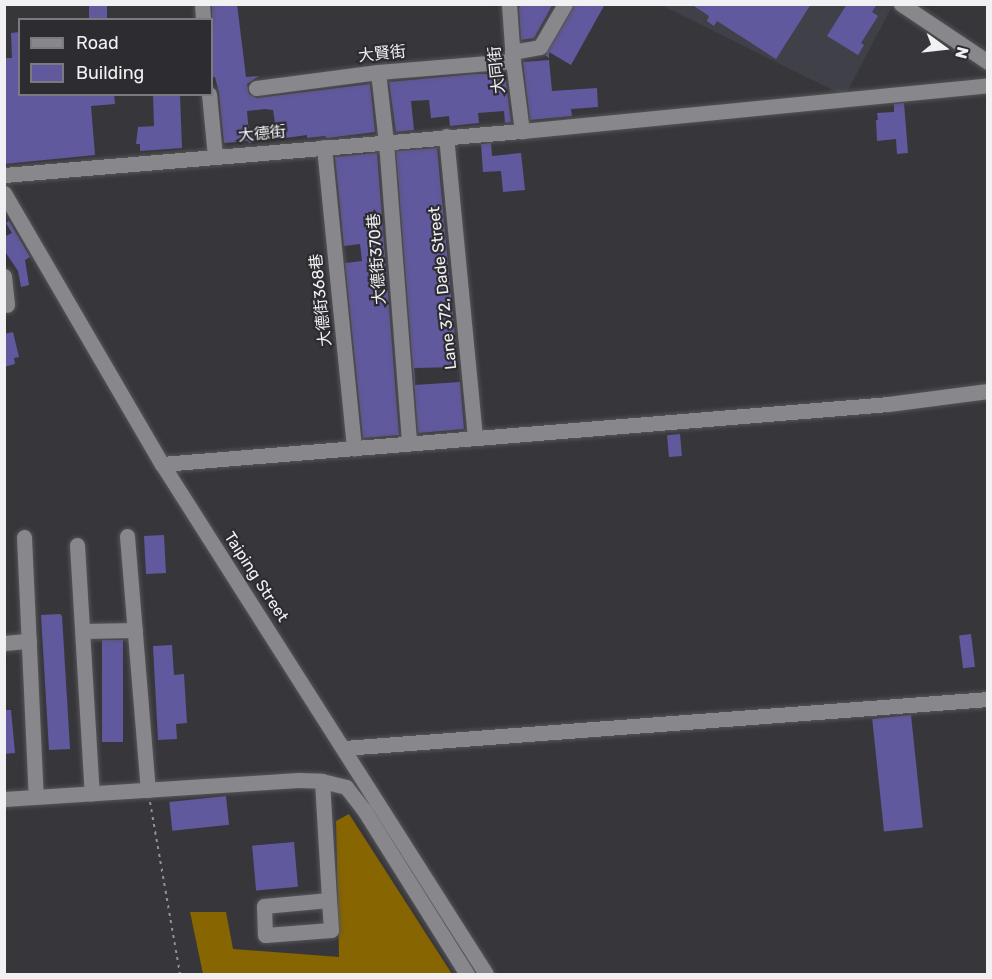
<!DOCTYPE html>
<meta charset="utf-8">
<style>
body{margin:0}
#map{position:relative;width:992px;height:979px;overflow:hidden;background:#37373b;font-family:Rubik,"Noto Sans TC",sans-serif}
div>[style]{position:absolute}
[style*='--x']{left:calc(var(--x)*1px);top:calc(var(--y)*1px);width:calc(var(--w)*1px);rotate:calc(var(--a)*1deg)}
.built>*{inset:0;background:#404049}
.forest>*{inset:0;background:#876500}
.building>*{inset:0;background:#61599e;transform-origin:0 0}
.path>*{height:2px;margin-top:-1px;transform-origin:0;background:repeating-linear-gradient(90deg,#929296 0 3px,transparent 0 7.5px)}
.roads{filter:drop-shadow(0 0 2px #555559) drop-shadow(0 0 2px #555559)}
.minor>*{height:15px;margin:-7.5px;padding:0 7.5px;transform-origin:7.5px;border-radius:7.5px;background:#87878c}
span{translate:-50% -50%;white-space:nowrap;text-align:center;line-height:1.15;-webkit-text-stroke:4.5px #2d2d31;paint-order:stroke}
.street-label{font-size:16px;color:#f1f1f4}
.frame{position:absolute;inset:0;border:6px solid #f1f1f4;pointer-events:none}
.legend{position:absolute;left:18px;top:18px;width:195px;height:78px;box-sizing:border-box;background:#2d2d31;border:2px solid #7b7b7f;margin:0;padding:8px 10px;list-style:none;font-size:18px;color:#f1f1f4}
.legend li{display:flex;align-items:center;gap:12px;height:30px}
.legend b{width:30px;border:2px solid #7b7b7f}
.north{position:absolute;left:914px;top:18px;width:60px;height:60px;-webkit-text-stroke:4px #2d2d31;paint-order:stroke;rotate:105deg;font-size:16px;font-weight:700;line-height:24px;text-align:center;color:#f1f1f4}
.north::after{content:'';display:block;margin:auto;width:21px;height:27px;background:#f1f1f4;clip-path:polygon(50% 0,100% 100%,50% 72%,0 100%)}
</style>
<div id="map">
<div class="built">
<div style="clip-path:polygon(893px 4px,845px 96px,661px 5px)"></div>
</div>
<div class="forest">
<div style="clip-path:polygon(349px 814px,452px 974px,203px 974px,190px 912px,226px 912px,233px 949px,339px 957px,336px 821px)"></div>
</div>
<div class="building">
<div style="left:89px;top:4px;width:18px;height:16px"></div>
<div style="clip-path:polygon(evenodd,212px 4px,237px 4px,246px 77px,259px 76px,247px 84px,249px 94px,257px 98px,370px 84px,375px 132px,327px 138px,325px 136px,307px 138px,307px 135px,249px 143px,248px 141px,224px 143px,219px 93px,215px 77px,212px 77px,212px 4px,265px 109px,273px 110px,276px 130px,249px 134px,247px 111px,265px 109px)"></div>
<div style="clip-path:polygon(521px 4px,553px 4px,534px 38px,521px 40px,519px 8px)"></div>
<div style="clip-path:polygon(575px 4px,605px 4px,571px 65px,549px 52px,549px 58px,545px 55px)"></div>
<div style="clip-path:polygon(691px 4px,811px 4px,776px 59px,717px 21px,714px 26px,707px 21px,709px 16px)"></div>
<div style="clip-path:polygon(847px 4px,877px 4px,872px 12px,878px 16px,861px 43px,864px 45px,858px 55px,827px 36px)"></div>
<div style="clip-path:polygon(20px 32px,20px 94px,114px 94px,115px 104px,91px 106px,95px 155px,4px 164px,4px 58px,12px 58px,11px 33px)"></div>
<div style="clip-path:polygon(549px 60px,552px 91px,597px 88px,598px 107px,571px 109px,572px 116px,530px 120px,523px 62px)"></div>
<div style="clip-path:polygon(475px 74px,505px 74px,511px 122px,505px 123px,504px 111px,478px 113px,479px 123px,450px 126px,449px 116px,431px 118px,429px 100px,411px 101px,414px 130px,396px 132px,389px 82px)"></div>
<div style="clip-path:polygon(153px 94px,180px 94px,182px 148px,140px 151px,140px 144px,136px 144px,138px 127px,154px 126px)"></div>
<div style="clip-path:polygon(904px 103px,908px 153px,897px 154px,896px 139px,877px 141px,876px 120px,878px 120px,877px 113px,894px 112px,894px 104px)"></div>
<div style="clip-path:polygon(491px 143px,492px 156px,521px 153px,525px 190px,503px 192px,501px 171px,483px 172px,481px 144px)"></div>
<div style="clip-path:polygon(437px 148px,458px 367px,414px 368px,415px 385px,460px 382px,464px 429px,418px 433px,396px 151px)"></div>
<div style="clip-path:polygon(377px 153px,399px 435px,363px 438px,345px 263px,362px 261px,360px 244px,344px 246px,335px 157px)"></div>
<div style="clip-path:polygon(9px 221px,30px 257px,25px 260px,29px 285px,21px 287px,18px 271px,4px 250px,4px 237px,12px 233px,6px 223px)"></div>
<div style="clip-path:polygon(13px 332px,19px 357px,14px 358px,15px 364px,4px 367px,4px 334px)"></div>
<div style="left:680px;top:434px;width:22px;height:13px;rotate:85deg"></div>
<div style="left:164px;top:535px;width:38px;height:20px;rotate:87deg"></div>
<div style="clip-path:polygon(60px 614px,62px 616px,70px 749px,49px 750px,41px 615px)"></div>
<div style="left:971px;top:634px;width:33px;height:12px;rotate:83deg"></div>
<div style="left:102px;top:640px;width:21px;height:102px"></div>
<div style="clip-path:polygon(172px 645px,174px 675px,184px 674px,187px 723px,176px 724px,177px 739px,158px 740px,153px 646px)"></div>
<div style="clip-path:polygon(4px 710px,11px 710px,15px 753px,4px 754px)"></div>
<div style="left:911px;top:715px;width:113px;height:39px;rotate:84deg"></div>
<div style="left:226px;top:796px;width:29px;height:57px;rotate:84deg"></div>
<div style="left:294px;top:842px;width:45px;height:42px;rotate:85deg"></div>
</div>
<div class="path">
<div style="--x:150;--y:802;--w:175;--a:80.1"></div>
</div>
<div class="roads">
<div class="minor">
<div style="--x:202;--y:4;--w:16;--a:86"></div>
<div style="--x:509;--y:4;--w:57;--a:86"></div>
<div style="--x:513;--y:61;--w:71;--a:82.7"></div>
<div style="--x:901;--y:4;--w:105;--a:33.7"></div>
<div style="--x:512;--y:52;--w:28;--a:-10"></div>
<div style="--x:540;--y:47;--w:50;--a:-59.8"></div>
<div style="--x:378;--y:72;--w:70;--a:83.5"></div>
<div style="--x:386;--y:142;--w:302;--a:85.6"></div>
<div style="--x:256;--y:88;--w:123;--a:-7.5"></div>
<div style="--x:378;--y:72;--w:135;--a:-4.7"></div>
<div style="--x:209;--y:94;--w:62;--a:84.5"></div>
<div style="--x:446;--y:136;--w:302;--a:84.5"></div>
<div style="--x:324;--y:147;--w:303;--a:84.3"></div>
<div style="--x:4;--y:175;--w:520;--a:-4.86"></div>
<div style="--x:522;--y:131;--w:468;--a:-5.6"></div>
<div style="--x:4;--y:193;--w:314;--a:59.8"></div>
<div style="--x:162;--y:464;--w:604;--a:57.57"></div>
<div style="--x:4;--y:276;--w:29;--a:84"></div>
<div style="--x:162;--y:464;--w:728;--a:-4.72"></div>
<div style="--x:888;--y:404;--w:101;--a:-7.4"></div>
<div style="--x:127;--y:536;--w:255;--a:85.3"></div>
<div style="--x:24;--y:537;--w:260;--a:87.4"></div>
<div style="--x:77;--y:545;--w:249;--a:86.6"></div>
<div style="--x:83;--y:631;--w:52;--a:-1.1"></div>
<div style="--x:4;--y:643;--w:25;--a:-5"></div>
<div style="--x:344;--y:748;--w:646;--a:-4.35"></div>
<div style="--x:322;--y:781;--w:119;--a:86.6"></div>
<div style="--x:329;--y:900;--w:30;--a:86"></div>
<div style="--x:331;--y:930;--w:66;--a:175.7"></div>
<div style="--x:265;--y:935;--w:29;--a:-92"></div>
<div style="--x:264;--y:906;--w:65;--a:-5.3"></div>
<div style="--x:4;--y:799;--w:295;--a:-3.7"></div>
<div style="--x:298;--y:780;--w:24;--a:2"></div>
<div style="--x:322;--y:781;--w:25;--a:14"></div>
<div style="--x:346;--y:787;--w:29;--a:52"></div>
<div style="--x:364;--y:810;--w:194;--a:57.9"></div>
</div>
</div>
<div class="street-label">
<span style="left:382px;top:54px;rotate:-6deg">大賢街</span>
<span style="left:497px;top:70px;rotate:-96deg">大同街</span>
<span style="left:262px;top:134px;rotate:-5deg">大德街</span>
<span style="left:377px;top:259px;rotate:-94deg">大德街370巷</span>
<span style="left:443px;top:288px;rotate:-96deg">Lane 372, Dade Street</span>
<span style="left:321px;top:300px;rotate:-96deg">大德街368巷</span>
<span style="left:256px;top:577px;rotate:57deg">Taiping Street</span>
</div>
<div class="frame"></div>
<ul class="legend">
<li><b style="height:8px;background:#87878c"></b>Road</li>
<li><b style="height:16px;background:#61599e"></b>Building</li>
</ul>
<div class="north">N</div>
</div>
